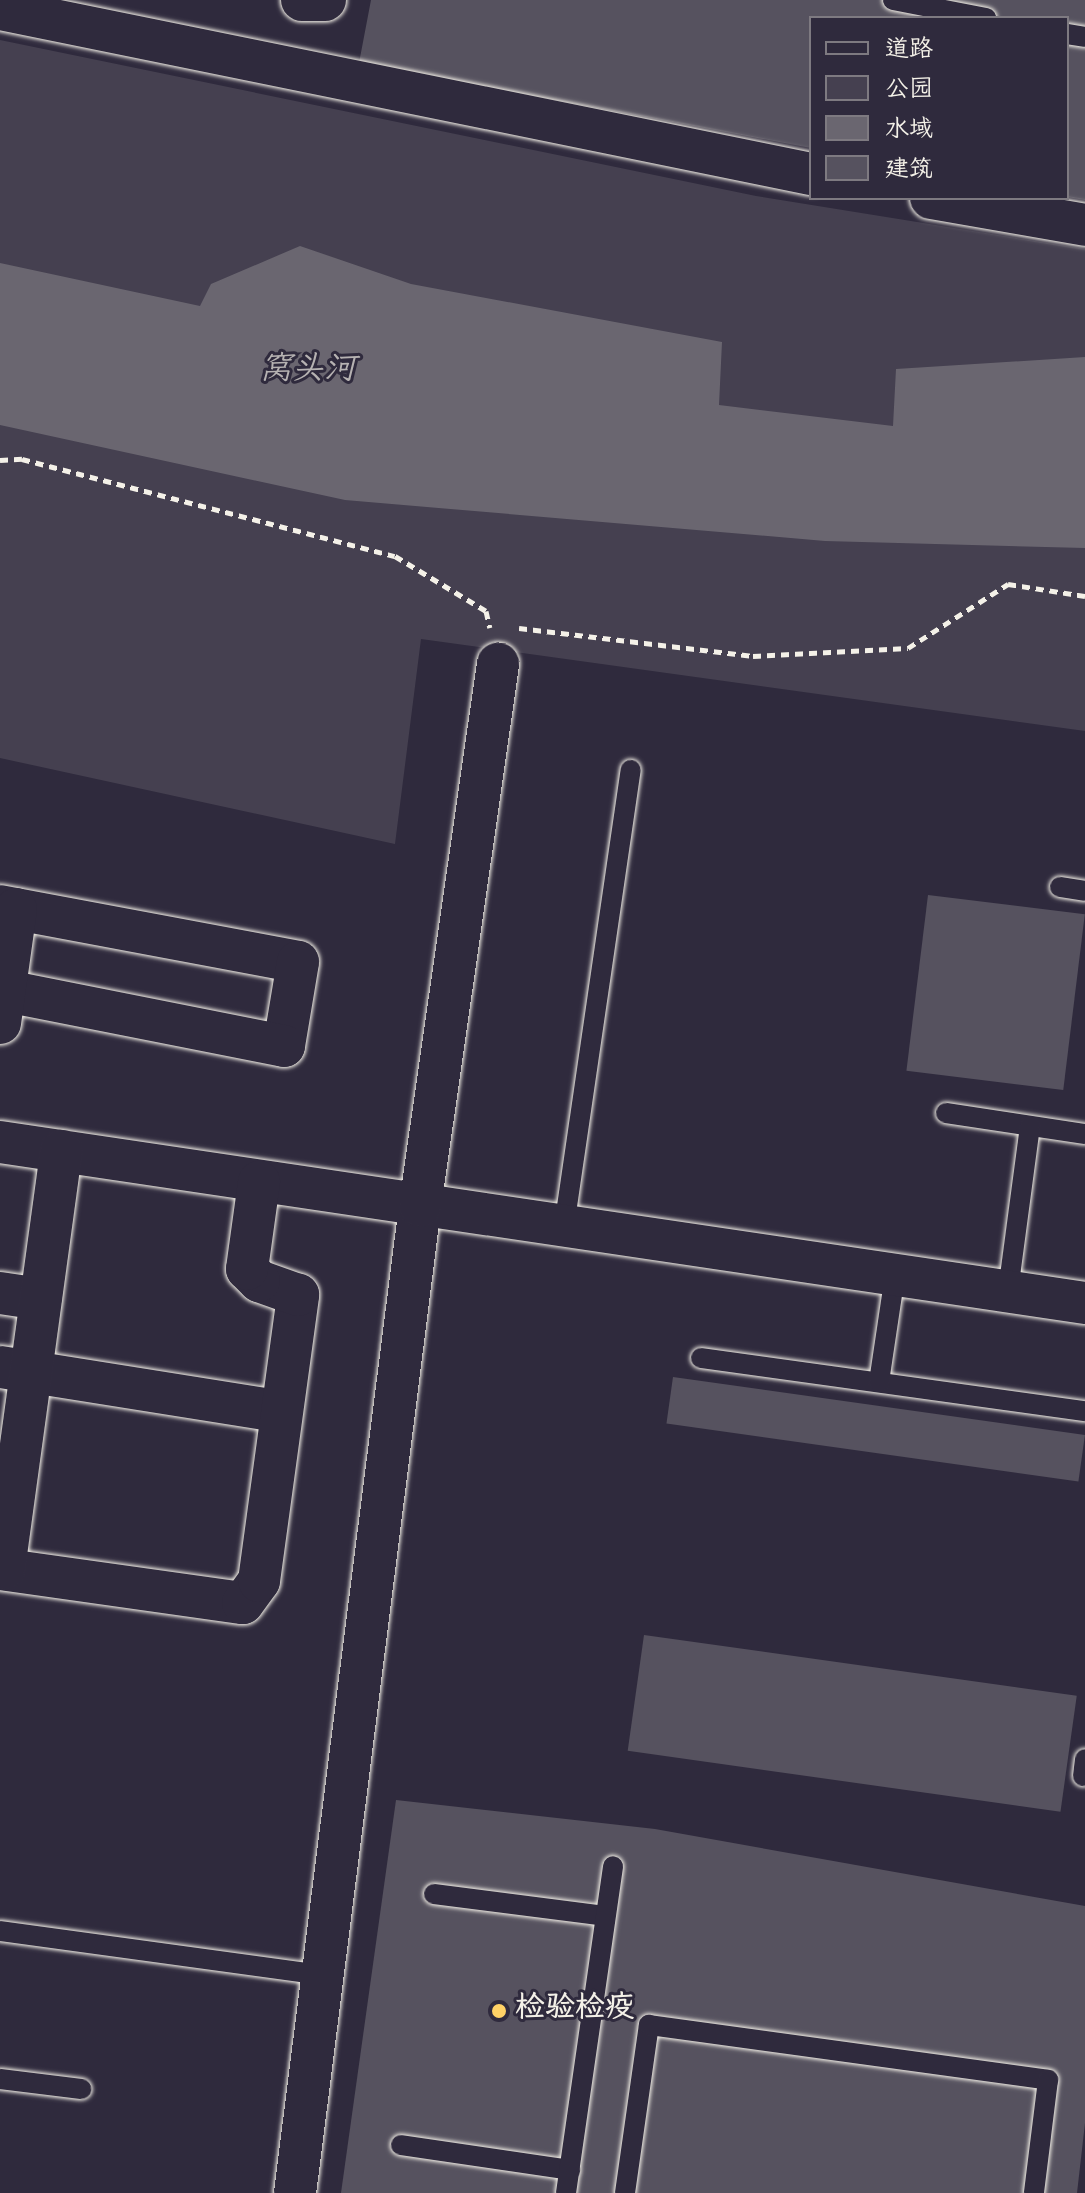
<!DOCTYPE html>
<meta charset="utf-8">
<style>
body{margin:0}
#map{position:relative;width:1085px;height:2193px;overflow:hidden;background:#2f2a3d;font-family:"Gochi Hand","LXGW WenKai TC",sans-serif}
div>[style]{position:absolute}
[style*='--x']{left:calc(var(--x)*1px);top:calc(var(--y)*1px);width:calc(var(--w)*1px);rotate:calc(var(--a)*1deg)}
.green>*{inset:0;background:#454050}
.water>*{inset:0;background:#6a6670}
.building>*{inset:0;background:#56525f;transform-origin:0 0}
.path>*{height:5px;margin-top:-2.5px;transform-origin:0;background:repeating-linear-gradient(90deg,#f4f1e8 0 8px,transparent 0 14px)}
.roads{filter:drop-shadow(0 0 2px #f4f1e8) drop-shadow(0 0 2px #f4f1e8)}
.lane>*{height:20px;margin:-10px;padding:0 10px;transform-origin:10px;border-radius:10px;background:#2f2a3d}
.street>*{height:42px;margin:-21px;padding:0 21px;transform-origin:21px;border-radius:21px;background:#2f2a3d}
.dots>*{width:22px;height:22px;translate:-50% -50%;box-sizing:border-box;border:4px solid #2f2a3d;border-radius:50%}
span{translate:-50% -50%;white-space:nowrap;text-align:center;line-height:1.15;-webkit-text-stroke:6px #2f2a3d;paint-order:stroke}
.poi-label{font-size:30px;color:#f4f1e8;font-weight:700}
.left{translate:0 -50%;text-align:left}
.water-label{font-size:32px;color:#b6b2b2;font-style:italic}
.legend{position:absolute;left:809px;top:16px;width:260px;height:184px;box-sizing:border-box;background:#2f2a3d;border:2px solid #7e7a81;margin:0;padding:10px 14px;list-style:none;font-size:24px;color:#f4f1e8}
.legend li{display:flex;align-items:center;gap:16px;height:40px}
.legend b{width:40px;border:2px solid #7e7a81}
</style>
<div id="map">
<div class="green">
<div style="clip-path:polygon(0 40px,756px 196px,1085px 249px,1085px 731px,421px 639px,395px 844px,0 758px)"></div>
</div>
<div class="water">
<div style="clip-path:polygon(300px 246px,411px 284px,722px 342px,719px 405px,893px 426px,896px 369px,1085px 357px,1085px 548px,825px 541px,345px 500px,0 425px,0 263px,200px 306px,211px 284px)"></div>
</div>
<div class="building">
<div style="clip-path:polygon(371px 0,1085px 0,1085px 200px,1067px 197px,1067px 18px,811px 18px,811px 148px,359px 63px)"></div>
<div style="left:928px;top:895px;width:158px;height:177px;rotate:7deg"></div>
<div style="left:673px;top:1377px;width:416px;height:47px;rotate:8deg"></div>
<div style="left:644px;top:1635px;width:437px;height:117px;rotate:8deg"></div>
<div style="clip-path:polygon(396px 1800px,655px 1829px,1085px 1906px,1085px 2123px,1077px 2193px,341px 2193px)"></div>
</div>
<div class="path">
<div style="--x:0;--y:460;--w:22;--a:-3"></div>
<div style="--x:22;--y:459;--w:385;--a:14.6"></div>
<div style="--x:395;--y:556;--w:106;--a:31.1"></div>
<div style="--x:486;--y:611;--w:17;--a:77"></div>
<div style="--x:519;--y:628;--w:236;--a:6.8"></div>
<div style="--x:753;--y:656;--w:155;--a:-3"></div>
<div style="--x:908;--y:648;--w:119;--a:-32.6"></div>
<div style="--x:1008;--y:584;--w:78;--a:8.9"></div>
</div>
<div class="roads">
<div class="lane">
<div style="--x:893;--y:0;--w:95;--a:11"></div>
<div style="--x:1067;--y:34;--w:18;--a:9"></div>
<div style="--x:1060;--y:887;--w:25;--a:9"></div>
<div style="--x:946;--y:1113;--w:141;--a:8.6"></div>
<div style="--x:564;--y:1227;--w:462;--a:-81.7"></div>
<div style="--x:1008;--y:1291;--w:166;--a:-82.4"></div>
<div style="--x:701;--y:1358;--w:388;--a:7.9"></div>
<div style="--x:879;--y:1382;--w:108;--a:-81.5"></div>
<div style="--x:1083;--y:1776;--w:17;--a:-83"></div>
<div style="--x:434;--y:1894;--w:172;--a:7.3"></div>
<div style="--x:0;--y:1931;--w:325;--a:7.8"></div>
<div style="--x:0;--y:2079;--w:82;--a:7"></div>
<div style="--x:401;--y:2145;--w:171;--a:8.4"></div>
<div style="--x:566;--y:2193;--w:330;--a:-81.8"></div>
<div style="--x:625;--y:2193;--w:170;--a:-81.9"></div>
<div style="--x:649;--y:2025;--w:403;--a:7.8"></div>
<div style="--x:1048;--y:2080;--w:114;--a:97.1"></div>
</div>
<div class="street">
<div style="--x:302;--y:0;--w:23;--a:0"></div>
<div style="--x:0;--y:9;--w:828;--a:11.5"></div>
<div style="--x:931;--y:198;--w:156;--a:9.9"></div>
<div style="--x:0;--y:906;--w:303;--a:10.6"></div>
<div style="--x:298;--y:962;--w:85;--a:99.5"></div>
<div style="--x:284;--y:1046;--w:289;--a:-168.8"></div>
<div style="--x:0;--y:1023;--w:115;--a:-82"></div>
<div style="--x:0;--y:1142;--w:1097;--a:8.44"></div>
<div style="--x:0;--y:1293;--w:41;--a:8.3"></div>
<div style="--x:0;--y:1367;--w:282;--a:9"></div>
<div style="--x:0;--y:1569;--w:245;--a:8"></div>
<div style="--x:243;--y:1603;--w:27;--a:-54"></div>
<div style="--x:259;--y:1581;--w:289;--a:-82.2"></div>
<div style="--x:298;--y:1295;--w:41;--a:-160.3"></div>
<div style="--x:259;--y:1281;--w:17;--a:-135"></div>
<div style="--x:247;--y:1269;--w:88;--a:-82.1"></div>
<div style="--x:4;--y:1569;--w:422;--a:-82.2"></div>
<div style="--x:295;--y:2193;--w:995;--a:-82.78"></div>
<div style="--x:420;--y:1206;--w:548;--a:-81.81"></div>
</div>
</div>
<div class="dots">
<div style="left:499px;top:2011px;background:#ffd166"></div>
</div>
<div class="poi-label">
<span class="left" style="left:515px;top:2011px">检验检疫</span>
</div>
<div class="water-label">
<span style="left:308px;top:372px">窝头河</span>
</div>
<ul class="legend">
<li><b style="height:10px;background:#2f2a3d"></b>道路</li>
<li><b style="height:22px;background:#454050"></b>公园</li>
<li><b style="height:22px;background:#6a6670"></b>水域</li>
<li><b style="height:22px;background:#56525f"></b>建筑</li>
</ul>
</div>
